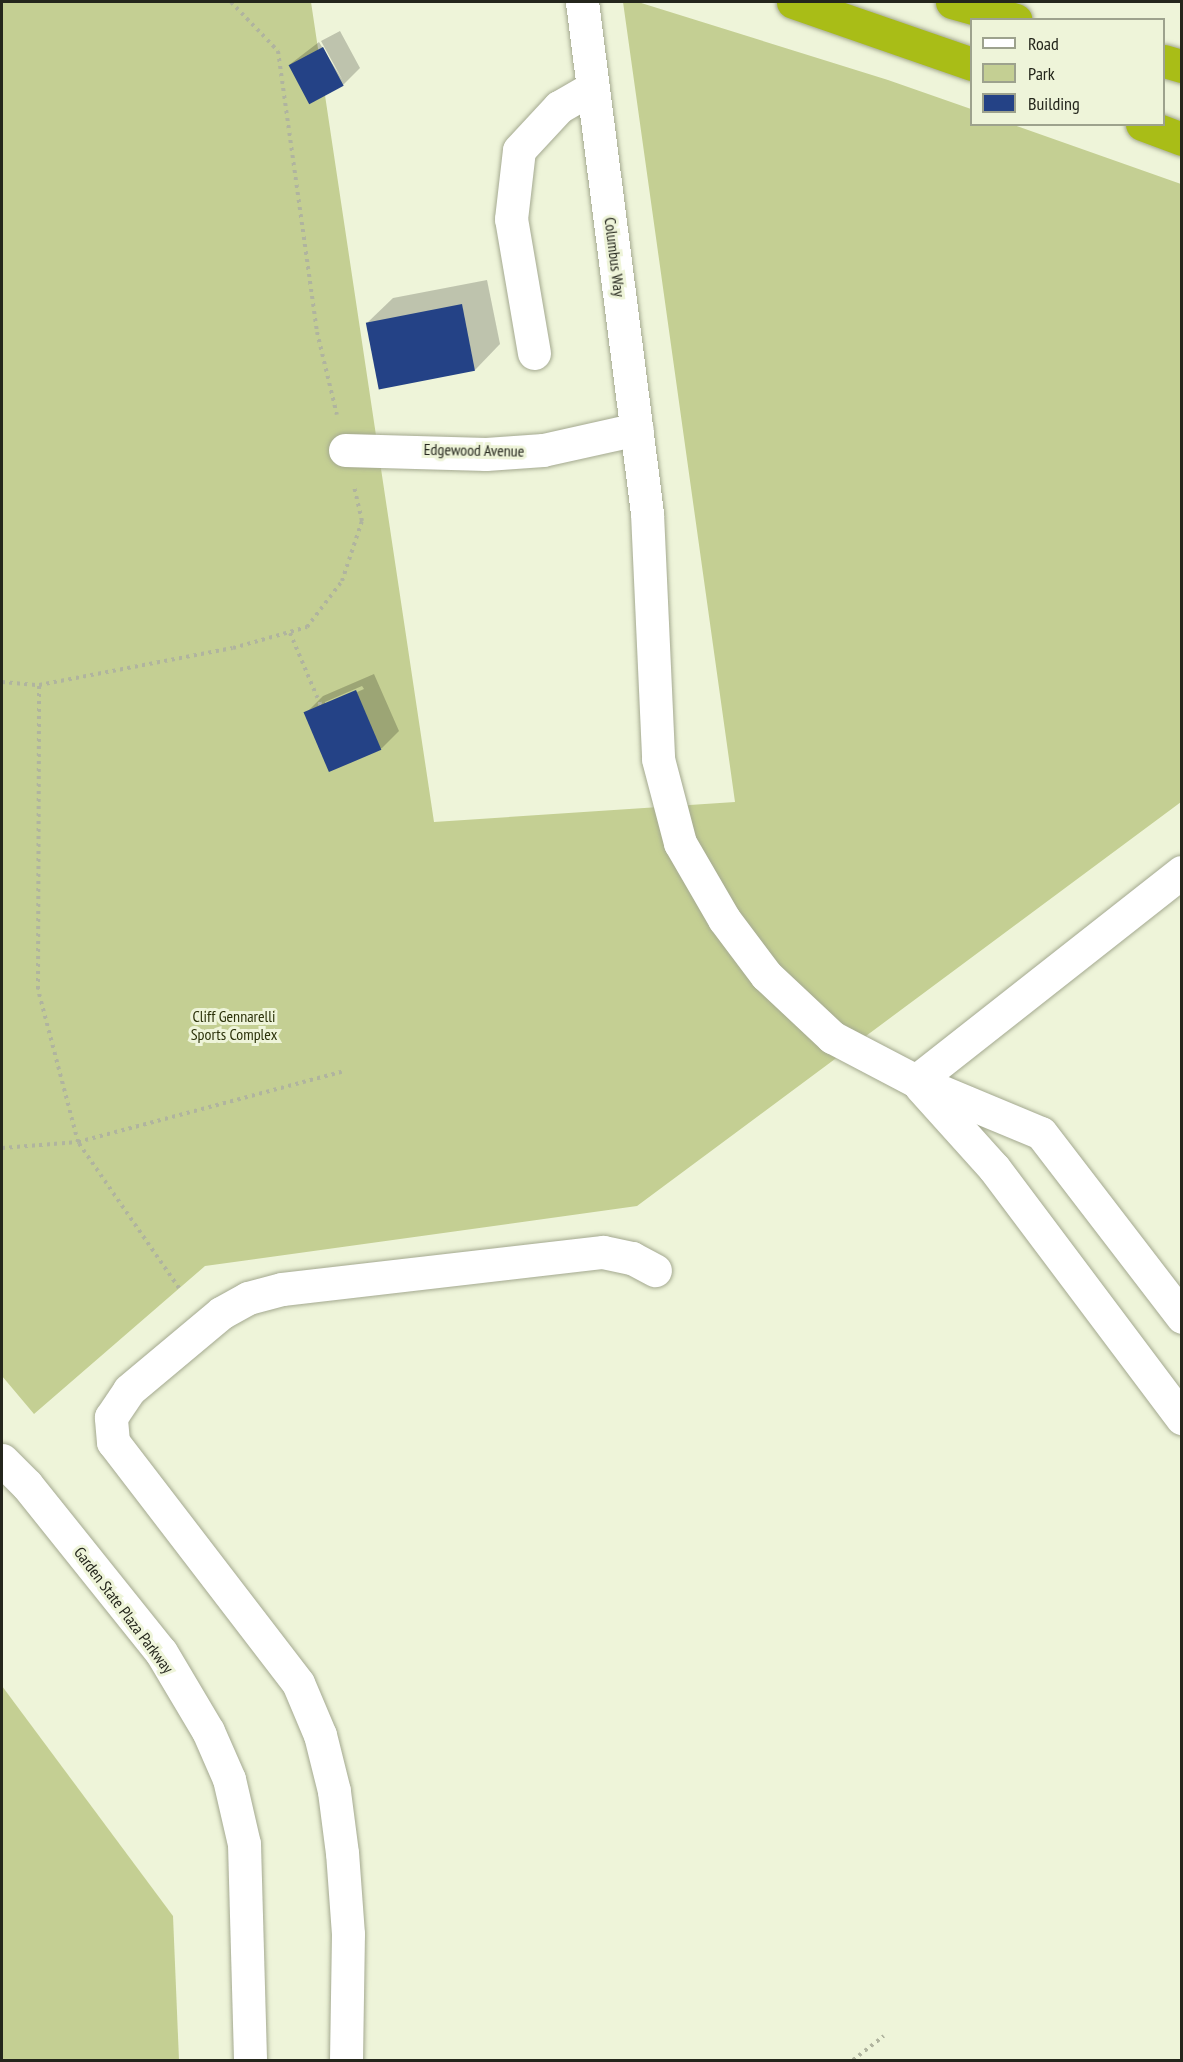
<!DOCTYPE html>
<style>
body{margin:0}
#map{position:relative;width:1183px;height:2062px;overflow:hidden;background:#eef4d9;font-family:"PT Sans Narrow",sans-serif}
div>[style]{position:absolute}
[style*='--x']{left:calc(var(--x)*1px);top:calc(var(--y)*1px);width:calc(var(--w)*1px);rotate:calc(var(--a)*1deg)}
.green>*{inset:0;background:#c4cf93}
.shadow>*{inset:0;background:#0003}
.building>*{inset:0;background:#244286;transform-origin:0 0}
.path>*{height:4px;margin-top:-2px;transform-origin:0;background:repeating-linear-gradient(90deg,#b0b49f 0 3px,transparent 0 7.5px)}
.roads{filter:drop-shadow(0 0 2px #a4a990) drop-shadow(0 0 2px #a4a990)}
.minor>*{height:33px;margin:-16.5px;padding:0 16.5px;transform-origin:16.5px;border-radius:16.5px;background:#fff}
.highway>*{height:33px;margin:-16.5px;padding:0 16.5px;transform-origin:16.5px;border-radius:16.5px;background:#a9bd17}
span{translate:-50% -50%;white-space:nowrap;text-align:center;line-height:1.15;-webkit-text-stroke:6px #eef4d9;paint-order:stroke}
.street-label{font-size:16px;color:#24261c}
.park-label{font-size:16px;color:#2c320a}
.frame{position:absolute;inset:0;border:3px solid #24261c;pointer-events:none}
.legend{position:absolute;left:970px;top:18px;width:195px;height:108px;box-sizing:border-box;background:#eef4d9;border:2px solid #9da28d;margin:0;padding:8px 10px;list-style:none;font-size:18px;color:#24261c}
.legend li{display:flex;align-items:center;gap:12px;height:30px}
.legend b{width:30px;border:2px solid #9da28d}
</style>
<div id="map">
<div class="green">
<div style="clip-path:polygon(2px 2px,311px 2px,434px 822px,735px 802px,623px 2px,638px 2px,888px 80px,971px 109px,972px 124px,1014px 125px,1181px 184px,1181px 802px,637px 1206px,205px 1266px,34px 1414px,2px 1376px)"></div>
<div style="clip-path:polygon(2px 1686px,173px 1916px,179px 2060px,2px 2060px)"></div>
</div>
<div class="shadow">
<div style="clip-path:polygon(340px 31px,360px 68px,343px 85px,289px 65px,319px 42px,343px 81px,321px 41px)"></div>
<div style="clip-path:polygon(487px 280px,500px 344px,475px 370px,367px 323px,393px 298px)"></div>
<div style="clip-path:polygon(evenodd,374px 674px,399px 731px,382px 748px,331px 770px,306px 713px,323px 696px,374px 674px,362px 686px,364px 689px,325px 706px,325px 702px,362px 686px)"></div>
</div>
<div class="building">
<div style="left:323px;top:47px;width:44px;height:39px;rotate:62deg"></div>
<div style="left:462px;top:304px;width:68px;height:98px;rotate:79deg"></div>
<div style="left:356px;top:690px;width:65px;height:57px;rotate:67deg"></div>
</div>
<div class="path">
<div style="--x:231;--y:2;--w:68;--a:46.2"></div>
<div style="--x:278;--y:51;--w:284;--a:82.1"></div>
<div style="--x:317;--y:332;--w:85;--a:76.5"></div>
<div style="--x:290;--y:633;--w:79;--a:67"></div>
<div style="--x:2;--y:682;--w:37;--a:5"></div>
<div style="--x:2;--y:1148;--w:76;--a:-4.5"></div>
<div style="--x:78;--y:1142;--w:273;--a:-14.9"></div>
<div style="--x:179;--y:1288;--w:178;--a:-124.7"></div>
<div style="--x:78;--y:1142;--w:158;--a:-104.7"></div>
<div style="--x:38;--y:989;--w:304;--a:-89.8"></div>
<div style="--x:39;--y:685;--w:197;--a:-10.8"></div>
<div style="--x:233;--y:648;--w:77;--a:-15.8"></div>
<div style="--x:307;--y:627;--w:58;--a:-52.7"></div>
<div style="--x:342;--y:581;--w:63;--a:-71.6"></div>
<div style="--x:362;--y:521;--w:35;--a:-103"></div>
<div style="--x:853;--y:2060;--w:39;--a:-38"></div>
</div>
<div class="roads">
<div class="minor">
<div style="--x:582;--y:2;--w:515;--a:82.75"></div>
<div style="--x:647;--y:513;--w:246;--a:87.4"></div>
<div style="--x:658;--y:759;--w:87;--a:75.3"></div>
<div style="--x:680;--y:843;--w:88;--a:59.9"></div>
<div style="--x:724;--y:919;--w:70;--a:53.1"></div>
<div style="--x:766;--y:975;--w:91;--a:43.2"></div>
<div style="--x:832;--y:1037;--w:95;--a:27.6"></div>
<div style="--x:916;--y:1081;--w:135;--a:22.6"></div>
<div style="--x:1041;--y:1133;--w:232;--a:52.5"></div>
<div style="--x:534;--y:353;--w:136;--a:-99.7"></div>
<div style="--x:511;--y:219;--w:69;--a:-83.4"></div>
<div style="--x:519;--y:150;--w:59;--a:-47.1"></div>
<div style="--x:559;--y:107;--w:39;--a:-30"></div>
<div style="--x:345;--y:450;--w:141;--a:1.6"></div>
<div style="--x:486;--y:454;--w:57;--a:-4"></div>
<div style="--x:543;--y:450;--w:96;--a:-12.6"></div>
<div style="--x:916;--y:1081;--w:338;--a:-38.2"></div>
<div style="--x:921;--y:1087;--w:109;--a:48"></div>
<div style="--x:994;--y:1168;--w:313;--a:53.1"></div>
<div style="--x:2;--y:1460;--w:35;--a:45"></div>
<div style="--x:27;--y:1485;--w:214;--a:51.3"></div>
<div style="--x:161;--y:1652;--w:92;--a:59.3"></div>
<div style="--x:208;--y:1731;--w:52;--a:66.4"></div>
<div style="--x:229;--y:1779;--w:67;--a:77"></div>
<div style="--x:244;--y:1844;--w:216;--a:88.4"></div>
<div style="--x:346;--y:2060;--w:126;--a:-89.1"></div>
<div style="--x:348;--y:1934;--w:81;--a:-94.2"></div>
<div style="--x:342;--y:1853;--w:63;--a:-97.4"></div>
<div style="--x:334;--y:1791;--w:58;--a:-104"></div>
<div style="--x:320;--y:1735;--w:56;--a:-112.9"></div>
<div style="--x:298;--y:1683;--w:304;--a:-127.5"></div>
<div style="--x:113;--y:1442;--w:25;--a:-95"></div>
<div style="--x:111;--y:1417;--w:32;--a:-56"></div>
<div style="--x:129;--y:1390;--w:120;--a:-39.9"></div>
<div style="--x:221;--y:1313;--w:31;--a:-29"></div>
<div style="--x:248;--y:1298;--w:35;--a:-15"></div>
<div style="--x:282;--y:1289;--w:323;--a:-6.6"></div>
<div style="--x:603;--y:1252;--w:30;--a:12"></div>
<div style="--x:632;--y:1258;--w:26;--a:28"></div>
</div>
<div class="highway">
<div style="--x:793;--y:2;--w:189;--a:19.1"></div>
<div style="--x:952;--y:2;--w:66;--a:15.7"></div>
<div style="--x:1164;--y:61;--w:19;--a:16"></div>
<div style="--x:1142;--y:124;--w:43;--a:20.6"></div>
</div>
</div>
<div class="street-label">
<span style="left:615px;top:257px;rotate:83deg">Columbus Way</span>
<span style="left:474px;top:450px;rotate:1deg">Edgewood Avenue</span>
<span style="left:124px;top:1610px;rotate:53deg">Garden State Plaza Parkway</span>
</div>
<div class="park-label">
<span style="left:234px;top:1025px">Cliff Gennarelli<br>Sports Complex</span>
</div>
<div class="frame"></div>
<ul class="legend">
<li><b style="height:8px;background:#fff"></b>Road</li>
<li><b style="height:16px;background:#c4cf93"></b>Park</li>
<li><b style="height:16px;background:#244286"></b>Building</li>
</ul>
</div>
